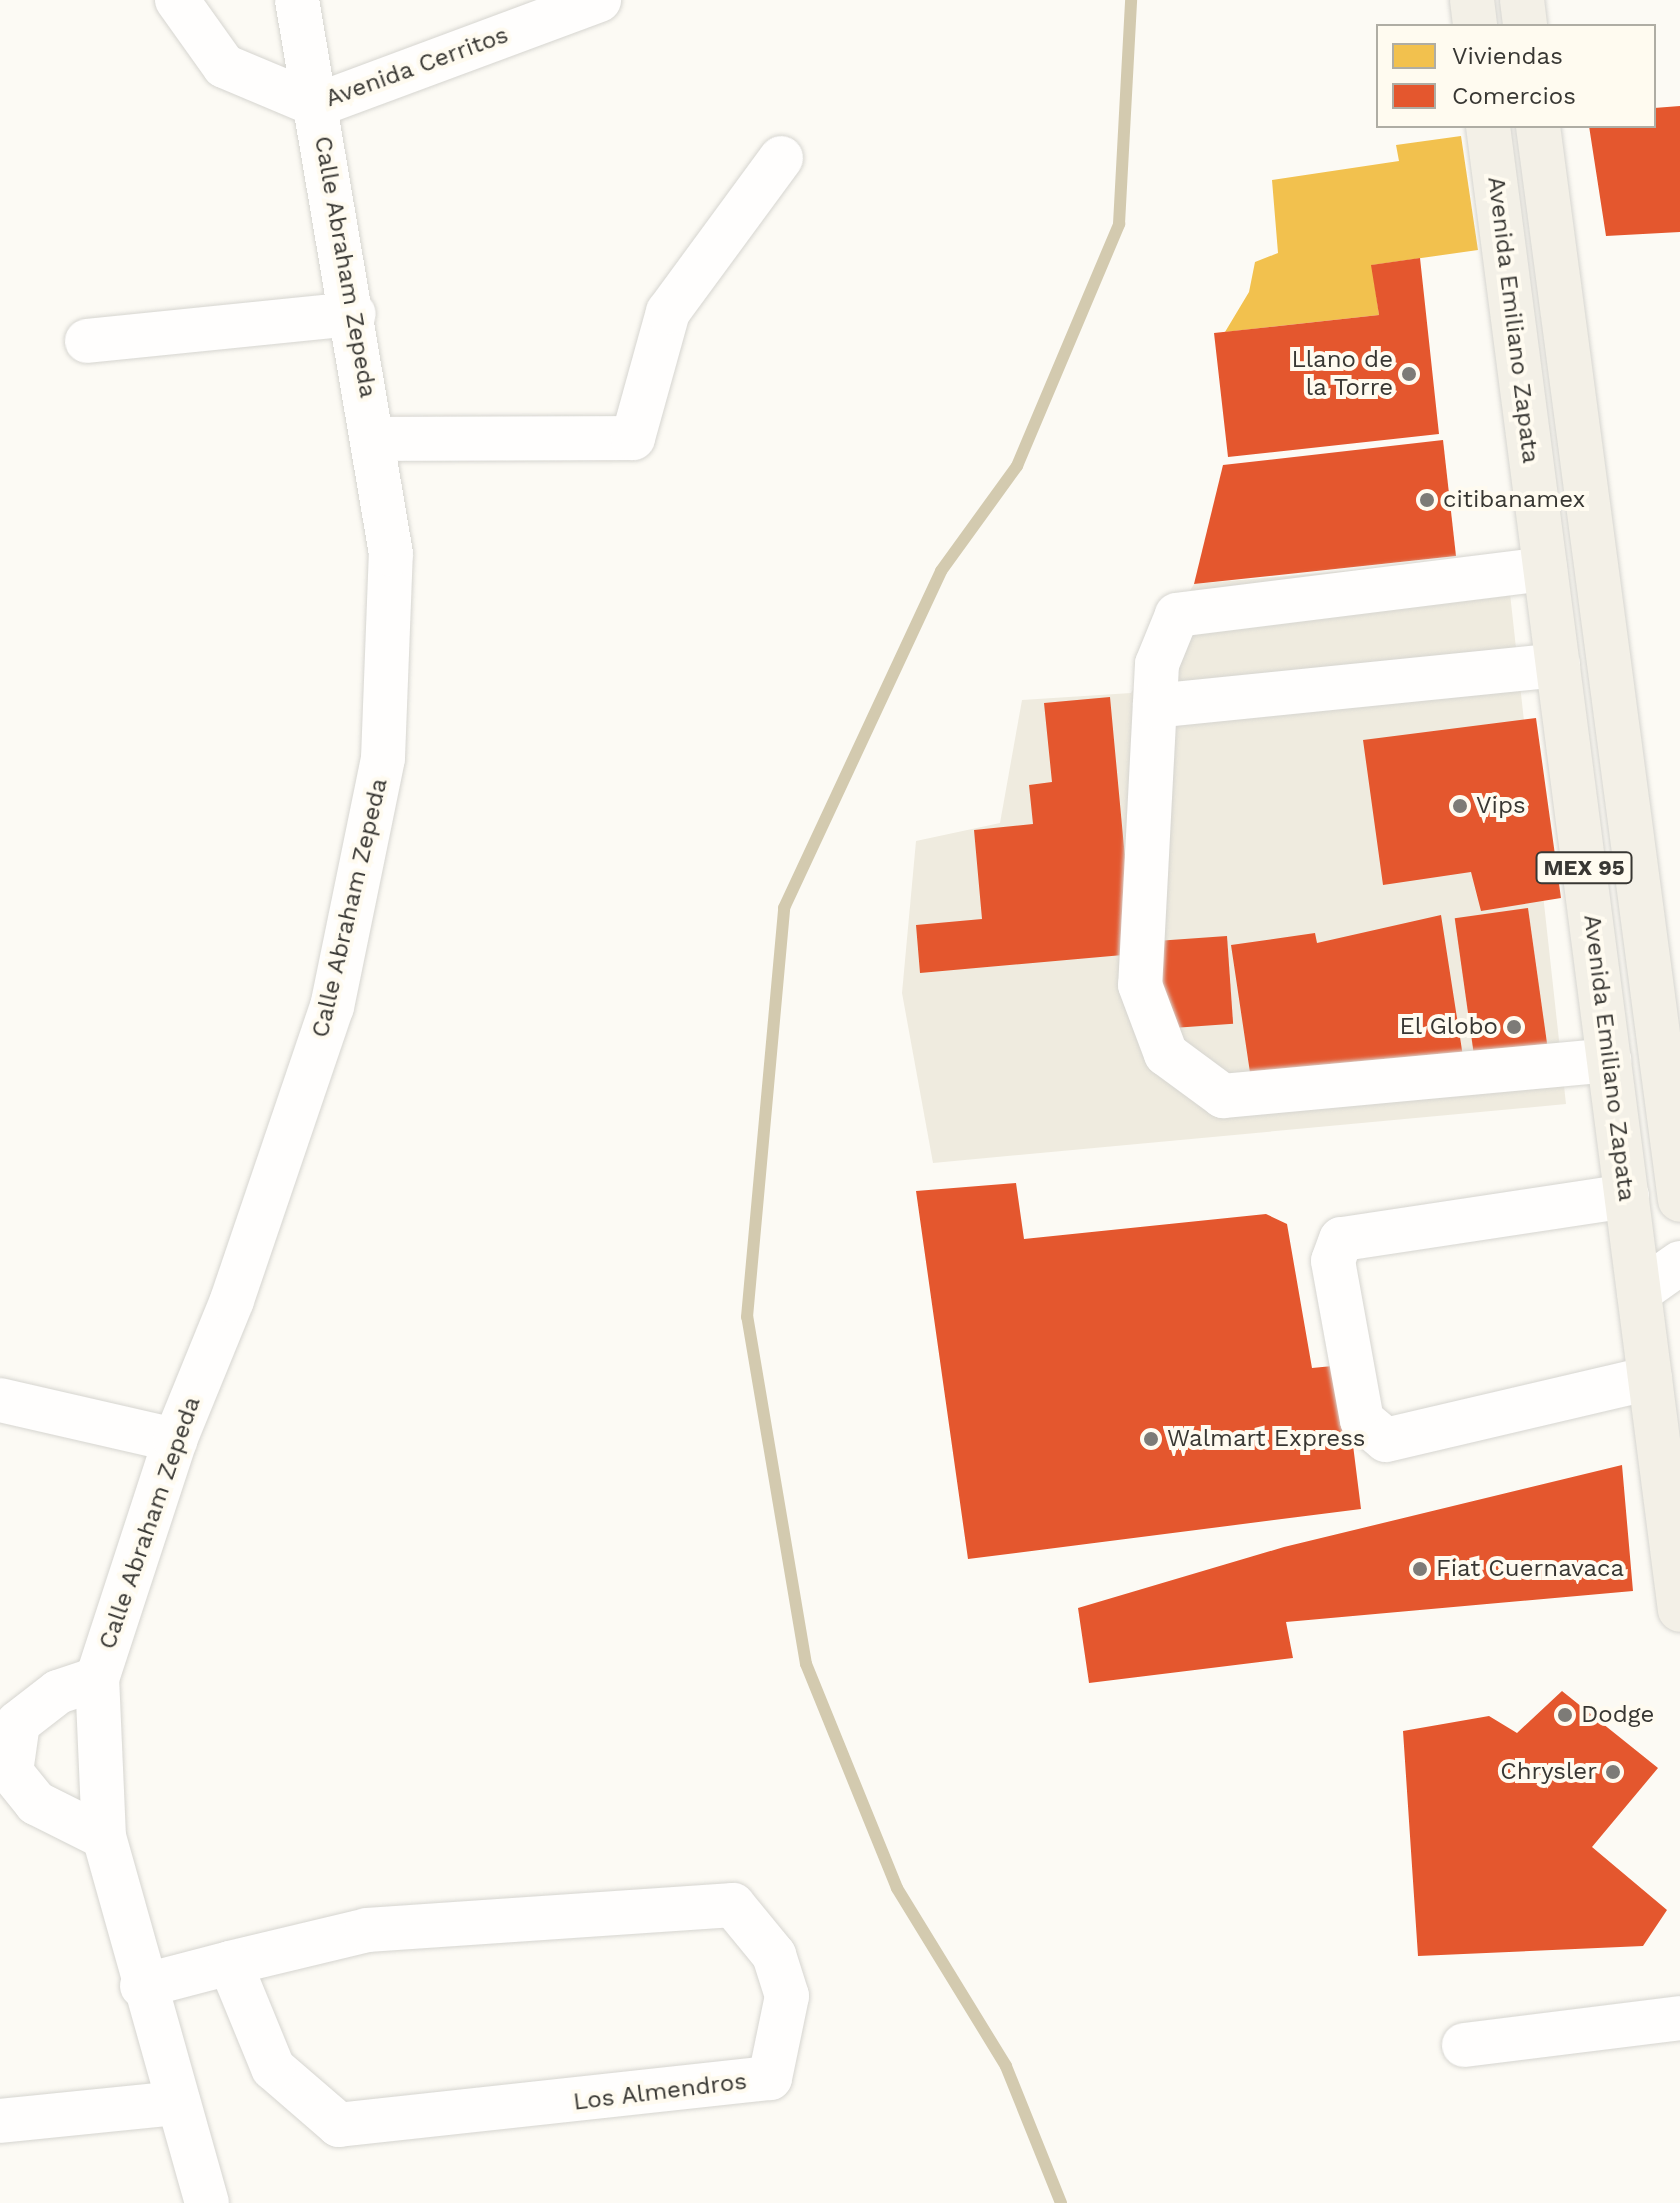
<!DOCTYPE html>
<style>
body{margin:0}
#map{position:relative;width:1680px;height:2203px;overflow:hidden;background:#fcfaf4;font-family:"Work Sans",sans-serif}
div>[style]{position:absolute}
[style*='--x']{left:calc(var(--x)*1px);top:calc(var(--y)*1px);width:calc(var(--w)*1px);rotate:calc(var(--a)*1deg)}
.built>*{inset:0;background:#efebdf}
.homes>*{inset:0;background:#f2c14e}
.shops>*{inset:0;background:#e4572e;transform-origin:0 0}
.stream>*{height:12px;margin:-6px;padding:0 6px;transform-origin:6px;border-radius:6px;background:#d3caaf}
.roads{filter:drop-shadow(0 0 2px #d6d5d0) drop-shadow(0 0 2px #d6d5d0)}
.minor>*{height:44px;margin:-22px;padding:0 22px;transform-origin:22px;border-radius:22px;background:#fffefd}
.major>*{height:44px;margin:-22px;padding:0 22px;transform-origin:22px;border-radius:22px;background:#f3f0e7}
.dots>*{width:22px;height:22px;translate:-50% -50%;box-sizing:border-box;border:4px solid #fffbf0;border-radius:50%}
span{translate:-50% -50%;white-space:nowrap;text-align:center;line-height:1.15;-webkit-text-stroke:8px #fffbf0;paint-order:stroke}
.shield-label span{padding:2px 6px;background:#fffbf0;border:2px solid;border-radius:6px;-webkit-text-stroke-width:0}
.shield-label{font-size:22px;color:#383733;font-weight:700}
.street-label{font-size:24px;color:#383733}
.poi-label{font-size:24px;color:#383733}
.right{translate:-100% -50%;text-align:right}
.left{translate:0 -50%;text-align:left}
.legend{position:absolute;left:1376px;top:24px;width:280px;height:104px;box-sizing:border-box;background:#fffbf0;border:2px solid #afada4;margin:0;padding:10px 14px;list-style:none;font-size:24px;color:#383733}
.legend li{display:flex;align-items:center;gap:16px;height:40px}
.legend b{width:40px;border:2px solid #afada4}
</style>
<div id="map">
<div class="built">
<div style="clip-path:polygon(1506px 557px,1566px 1104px,933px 1163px,902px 993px,916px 841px,1000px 823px,1022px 700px,1131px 693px,1194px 584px)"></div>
</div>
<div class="homes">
<div style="clip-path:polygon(1461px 136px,1478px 250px,1372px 265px,1379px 315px,1225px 332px,1249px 292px,1255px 262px,1278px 253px,1272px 180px,1399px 161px,1396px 145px)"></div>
</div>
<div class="shops">
<div style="clip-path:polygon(1680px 106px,1680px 232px,1606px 236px,1589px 126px,1654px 126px,1654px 108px)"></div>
<div style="clip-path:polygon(1420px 258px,1439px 434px,1228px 457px,1214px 333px,1379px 315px,1371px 265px)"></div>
<div style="clip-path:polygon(1443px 440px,1456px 556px,1194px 584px,1223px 465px)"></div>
<div style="clip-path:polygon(1110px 697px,1134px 954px,920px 973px,916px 925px,982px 919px,974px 830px,1033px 824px,1029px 785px,1052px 782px,1044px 703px)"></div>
<div style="clip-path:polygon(1536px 718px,1561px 898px,1481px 911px,1471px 872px,1383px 885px,1363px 740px)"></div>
<div style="left:1528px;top:908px;width:149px;height:74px;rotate:82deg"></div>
<div style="clip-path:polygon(1441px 915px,1464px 1063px,1252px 1086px,1231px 945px,1315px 933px,1317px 943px)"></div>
<div style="left:1227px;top:936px;width:88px;height:71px;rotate:86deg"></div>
<div style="clip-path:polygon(1016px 1183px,1024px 1239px,1266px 1214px,1287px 1224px,1312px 1368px,1343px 1365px,1361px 1509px,968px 1559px,916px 1191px)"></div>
<div style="clip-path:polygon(1622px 1465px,1633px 1591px,1286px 1622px,1293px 1658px,1089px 1683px,1078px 1608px,1284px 1547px)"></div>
<div style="clip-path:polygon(1562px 1691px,1658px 1768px,1592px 1847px,1667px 1910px,1643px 1946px,1418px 1956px,1403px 1731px,1489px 1716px,1517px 1733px)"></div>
</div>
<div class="stream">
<div style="--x:1061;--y:2203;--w:148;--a:-111.9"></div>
<div style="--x:1006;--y:2066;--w:209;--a:-121.5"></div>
<div style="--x:897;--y:1888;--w:242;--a:-112.1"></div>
<div style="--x:806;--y:1664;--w:352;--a:-99.6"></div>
<div style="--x:747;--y:1317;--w:411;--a:-84.8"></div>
<div style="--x:784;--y:908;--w:372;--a:-65"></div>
<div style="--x:941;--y:571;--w:130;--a:-54.1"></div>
<div style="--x:1017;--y:466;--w:263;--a:-67.1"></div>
<div style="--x:1119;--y:224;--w:224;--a:-86.9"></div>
</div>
<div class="roads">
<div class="minor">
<div style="--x:177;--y:0;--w:81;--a:54.5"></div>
<div style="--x:224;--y:66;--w:101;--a:22.8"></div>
<div style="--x:317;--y:105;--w:301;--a:-20.4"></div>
<div style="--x:87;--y:341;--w:268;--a:-5.8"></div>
<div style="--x:373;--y:439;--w:260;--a:-0.2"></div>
<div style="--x:633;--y:438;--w:131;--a:-74.5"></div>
<div style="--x:668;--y:312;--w:191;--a:-53.7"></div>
<div style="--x:1545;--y:569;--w:371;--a:172.9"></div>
<div style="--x:1177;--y:615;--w:53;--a:112.2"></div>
<div style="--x:1157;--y:664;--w:321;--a:93"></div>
<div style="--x:1140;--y:985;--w:74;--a:69.4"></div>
<div style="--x:1166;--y:1054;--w:71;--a:36.4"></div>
<div style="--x:1223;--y:1096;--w:388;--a:-5.3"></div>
<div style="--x:1155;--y:706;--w:405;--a:-5.8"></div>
<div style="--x:1627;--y:1196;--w:289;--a:171.4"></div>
<div style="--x:1341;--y:1239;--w:23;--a:110"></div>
<div style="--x:1333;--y:1261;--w:162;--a:79.7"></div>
<div style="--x:1362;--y:1420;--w:31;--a:40"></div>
<div style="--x:1386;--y:1440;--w:271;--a:-13.2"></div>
<div style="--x:1639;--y:1292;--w:50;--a:-35.3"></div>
<div style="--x:0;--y:1400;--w:180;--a:12.9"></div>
<div style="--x:97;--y:1679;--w:41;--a:161.6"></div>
<div style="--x:58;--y:1692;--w:51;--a:142.2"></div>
<div style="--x:18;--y:1723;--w:49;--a:98.1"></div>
<div style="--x:11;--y:1772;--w:40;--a:51"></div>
<div style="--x:36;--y:1803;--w:76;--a:26.6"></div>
<div style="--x:142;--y:1986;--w:91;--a:-14.6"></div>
<div style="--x:230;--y:1963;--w:141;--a:-13.5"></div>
<div style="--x:367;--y:1930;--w:367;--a:-3.9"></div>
<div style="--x:733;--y:1905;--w:65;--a:50.6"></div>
<div style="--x:774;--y:1955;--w:43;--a:72.4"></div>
<div style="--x:787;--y:1996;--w:84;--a:101.7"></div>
<div style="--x:770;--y:2078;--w:434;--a:173.8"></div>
<div style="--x:339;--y:2125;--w:87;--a:-139.2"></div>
<div style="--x:273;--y:2068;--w:113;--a:-112.3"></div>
<div style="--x:1464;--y:2045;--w:218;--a:-7.1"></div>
<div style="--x:0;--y:2121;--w:179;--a:-5.8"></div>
<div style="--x:207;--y:2203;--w:380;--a:-105.7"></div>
<div style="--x:104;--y:1837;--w:158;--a:-92.5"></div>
<div style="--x:97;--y:1679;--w:251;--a:-71.9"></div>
<div style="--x:175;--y:1440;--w:151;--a:-67.8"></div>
<div style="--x:232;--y:1300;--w:310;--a:-71.2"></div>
<div style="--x:332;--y:1007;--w:254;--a:-78.4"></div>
<div style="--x:383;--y:758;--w:204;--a:-87.8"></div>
<div style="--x:391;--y:554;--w:562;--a:-99.63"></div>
</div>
<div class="major">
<div style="--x:1472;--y:0;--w:26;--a:83"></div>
<div style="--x:1522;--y:0;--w:26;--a:83"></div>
<div style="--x:1488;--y:126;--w:1496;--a:82.63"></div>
<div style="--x:1538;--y:126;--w:1083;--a:82.47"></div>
</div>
</div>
<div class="dots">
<div style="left:1409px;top:374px;background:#7d7b77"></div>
<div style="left:1427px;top:500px;background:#7d7b77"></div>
<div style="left:1460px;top:806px;background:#7d7b77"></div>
<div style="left:1514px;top:1027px;background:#7d7b77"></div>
<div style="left:1151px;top:1439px;background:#7d7b77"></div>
<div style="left:1420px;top:1569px;background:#7d7b77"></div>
<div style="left:1565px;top:1715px;background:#7d7b77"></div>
<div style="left:1613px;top:1772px;background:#7d7b77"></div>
</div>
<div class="shield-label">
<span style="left:1584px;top:868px">MEX 95</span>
</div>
<div class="street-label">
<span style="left:417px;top:67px;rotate:-20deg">Avenida Cerritos</span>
<span style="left:345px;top:267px;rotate:80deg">Calle Abraham Zepeda</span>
<span style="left:1513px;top:320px;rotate:83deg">Avenida Emiliano Zapata</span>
<span style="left:350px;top:908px;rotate:-77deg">Calle Abraham Zepeda</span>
<span style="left:1609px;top:1058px;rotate:83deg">Avenida Emiliano Zapata</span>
<span style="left:150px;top:1523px;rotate:-71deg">Calle Abraham Zepeda</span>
<span style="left:660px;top:2092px;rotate:-7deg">Los Almendros</span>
</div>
<div class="poi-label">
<span class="right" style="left:1393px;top:374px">Llano de<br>la Torre</span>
<span class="left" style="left:1443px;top:500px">citibanamex</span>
<span class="left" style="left:1476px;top:806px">Vips</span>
<span class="right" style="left:1498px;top:1027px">El Globo</span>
<span class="left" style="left:1167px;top:1439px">Walmart Express</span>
<span class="left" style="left:1436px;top:1569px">Fiat Cuernavaca</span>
<span class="left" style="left:1581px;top:1715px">Dodge</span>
<span class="right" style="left:1597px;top:1772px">Chrysler</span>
</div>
<ul class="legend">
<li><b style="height:22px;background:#f2c14e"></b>Viviendas</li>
<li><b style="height:22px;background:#e4572e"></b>Comercios</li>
</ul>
</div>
